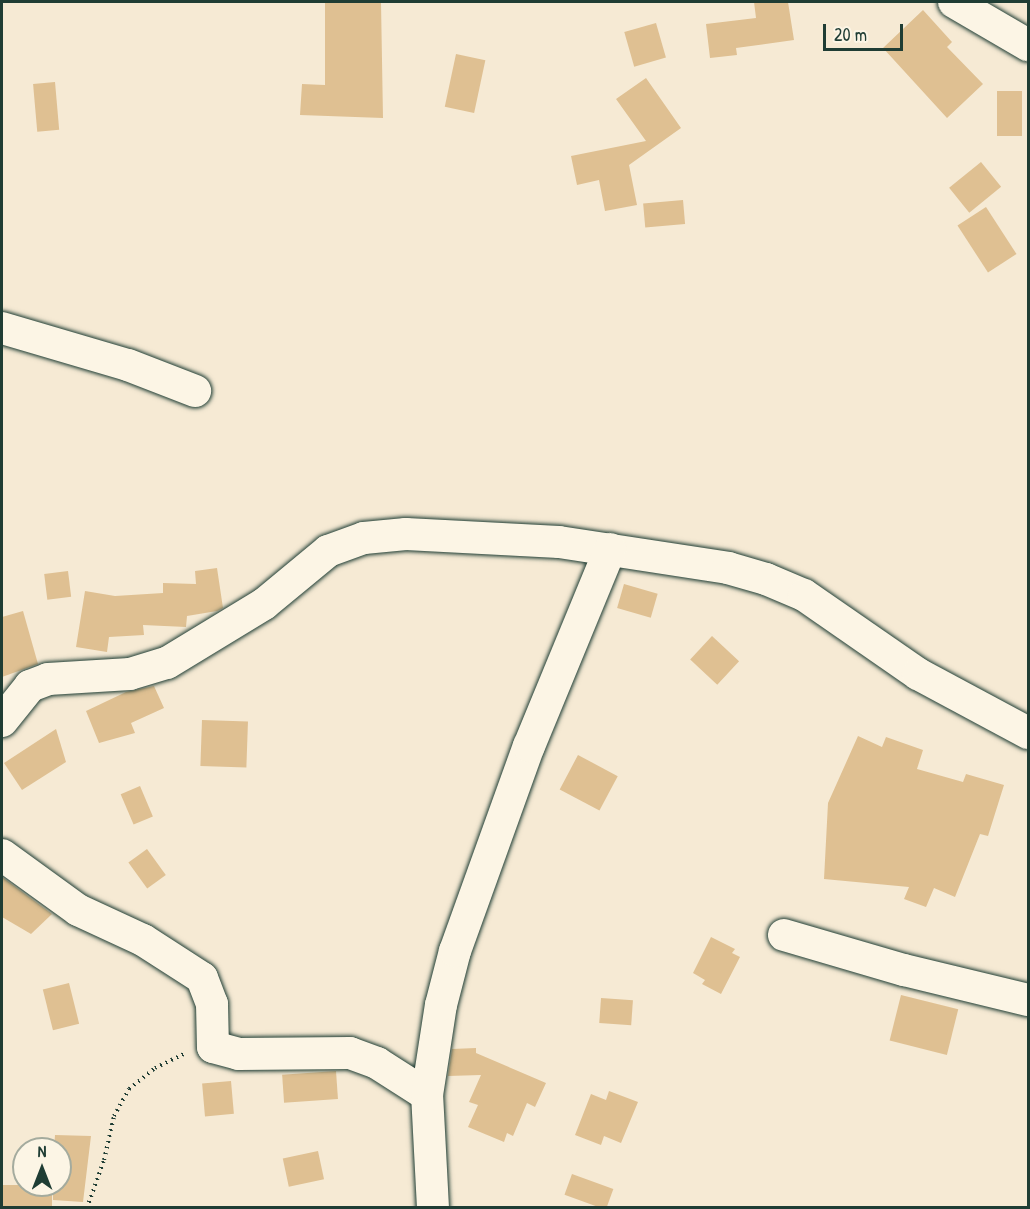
<!DOCTYPE html>
<style>
body{margin:0}
#map{position:relative;width:1030px;height:1209px;overflow:hidden;background:#f6ead4;font-family:"Patrick Hand",sans-serif}
div>[style]{position:absolute}
[style*='--x']{left:calc(var(--x)*1px);top:calc(var(--y)*1px);width:calc(var(--w)*1px);rotate:calc(var(--a)*1deg)}
.building>*{inset:0;background:#dfc092;transform-origin:0 0}
.path>*{height:4px;margin-top:-2px;transform-origin:0;background:repeating-linear-gradient(90deg,#1f3d34 0 1.5px,transparent 0 6px)}
.roads{filter:drop-shadow(0 0 2px #1f3d34) drop-shadow(0 0 2px #1f3d34)}
.minor>*{height:32px;margin:-16px;padding:0 16px;transform-origin:16px;border-radius:16px;background:#fcf5e5}
span{translate:-50% -50%;white-space:nowrap;text-align:center;line-height:1.15;-webkit-text-stroke:4.5px #fcf5e5;paint-order:stroke}
.frame{position:absolute;inset:0;border:3px solid #1f3d34;pointer-events:none}
.north{position:absolute;left:12px;top:1137px;width:60px;height:60px;box-sizing:border-box;background:#fcf5e5;border:2px solid #a4ab9e;border-radius:50%;rotate:0deg;font-size:16px;font-weight:700;line-height:24px;text-align:center;color:#1f3d34}
.north::after{content:'';display:block;margin:auto;width:21px;height:27px;background:#1f3d34;clip-path:polygon(50% 0,100% 100%,50% 72%,0 100%)}
.scale{position:absolute;left:823px;top:24px;width:80px;height:27px;box-sizing:border-box;border:3px solid #1f3d34;border-top:0;padding-left:8px;font-size:18px;line-height:21px;white-space:nowrap;color:#1f3d34;-webkit-text-stroke:4px #fcf5e5;paint-order:stroke}
</style>
<div id="map">
<div class="building">
<div style="clip-path:polygon(325px 2px,381px 2px,383px 118px,300px 115px,302px 84px,325px 85px)"></div>
<div style="clip-path:polygon(754px 2px,788px 2px,794px 40px,736px 48px,737px 55px,710px 58px,706px 24px,756px 18px)"></div>
<div style="clip-path:polygon(923px 10px,952px 42px,947px 47px,983px 84px,947px 118px,883px 48px)"></div>
<div style="left:656px;top:23px;width:36px;height:33px;rotate:74deg"></div>
<div style="left:456px;top:54px;width:30px;height:54px;rotate:12deg"></div>
<div style="clip-path:polygon(646px 78px,681px 128px,629px 165px,637px 205px,605px 211px,599px 180px,577px 185px,571px 156px,646px 141px,616px 99px)"></div>
<div style="left:55px;top:82px;width:48px;height:22px;rotate:85deg"></div>
<div style="left:997px;top:91px;width:25px;height:45px"></div>
<div style="left:981px;top:162px;width:32px;height:41px;rotate:51deg"></div>
<div style="left:683px;top:200px;width:24px;height:40px;rotate:85deg"></div>
<div style="left:986px;top:207px;width:56px;height:34px;rotate:57deg"></div>
<div style="clip-path:polygon(217px 568px,223px 608px,217px 611px,187px 616px,186px 627px,143px 625px,144px 635px,109px 637px,107px 652px,76px 647px,85px 591px,115px 596px,163px 593px,163px 583px,196px 584px,195px 571px)"></div>
<div style="left:68px;top:571px;width:26px;height:24px;rotate:83deg"></div>
<div style="left:624px;top:584px;width:35px;height:25px;rotate:16deg"></div>
<div style="clip-path:polygon(23px 611px,38px 664px,2px 677px,2px 617px)"></div>
<div style="left:712px;top:636px;width:37px;height:32px;rotate:43deg"></div>
<div style="clip-path:polygon(154px 686px,164px 708px,131px 723px,135px 733px,99px 743px,86px 711px,126px 692px)"></div>
<div style="left:202px;top:720px;width:46px;height:46px;rotate:2deg"></div>
<div style="clip-path:polygon(56px 729px,66px 762px,22px 790px,4px 763px)"></div>
<div style="clip-path:polygon(858px 736px,882px 747px,886px 737px,923px 750px,917px 769px,963px 782px,966px 774px,1004px 785px,988px 836px,980px 834px,955px 897px,934px 888px,926px 907px,904px 899px,909px 887px,824px 879px,828px 803px)"></div>
<div style="left:578px;top:755px;width:45px;height:39px;rotate:28deg"></div>
<div style="left:140px;top:786px;width:33px;height:21px;rotate:67deg"></div>
<div style="left:147px;top:849px;width:32px;height:23px;rotate:54deg"></div>
<div style="clip-path:polygon(2px 877px,52px 914px,31px 934px,2px 917px)"></div>
<div style="clip-path:polygon(711px 937px,735px 949px,732px 953px,740px 957px,721px 994px,702px 984px,705px 980px,693px 973px)"></div>
<div style="left:69px;top:983px;width:42px;height:27px;rotate:76deg"></div>
<div style="left:901px;top:995px;width:59px;height:47px;rotate:14deg"></div>
<div style="left:601px;top:998px;width:32px;height:25px;rotate:4deg"></div>
<div style="clip-path:polygon(476px 1048px,476px 1053px,546px 1083px,535px 1107px,527px 1103px,513px 1136px,507px 1133px,504px 1142px,468px 1127px,478px 1105px,469px 1102px,481px 1075px,448px 1076px,452px 1049px)"></div>
<div style="left:336px;top:1071px;width:28px;height:54px;rotate:86deg"></div>
<div style="left:231px;top:1081px;width:33px;height:29px;rotate:85deg"></div>
<div style="clip-path:polygon(609px 1091px,638px 1102px,621px 1143px,604px 1136px,601px 1145px,575px 1135px,591px 1094px,606px 1100px)"></div>
<div style="clip-path:polygon(55px 1135px,91px 1136px,83px 1202px,53px 1200px,53px 1185px,60px 1185px,60px 1149px,54px 1149px)"></div>
<div style="left:318px;top:1151px;width:29px;height:36px;rotate:78deg"></div>
<div style="left:572px;top:1174px;width:44px;height:22px;rotate:20deg"></div>
<div style="left:2px;top:1185px;width:50px;height:23px"></div>
</div>
<div class="path">
<div style="--x:87;--y:1208;--w:51;--a:-70.5"></div>
<div style="--x:104;--y:1160;--w:45;--a:-77.2"></div>
<div style="--x:114;--y:1116;--w:31;--a:-61"></div>
<div style="--x:129;--y:1089;--w:33;--a:-39"></div>
<div style="--x:155;--y:1068;--w:34;--a:-26"></div>
</div>
<div class="roads">
<div class="minor">
<div style="--x:954;--y:2;--w:86;--a:30.2"></div>
<div style="--x:2;--y:328;--w:131;--a:16.4"></div>
<div style="--x:128;--y:365;--w:72;--a:21.2"></div>
<div style="--x:2;--y:721;--w:45;--a:-51.3"></div>
<div style="--x:30;--y:686;--w:19;--a:-21"></div>
<div style="--x:48;--y:679;--w:82;--a:-3.5"></div>
<div style="--x:130;--y:674;--w:39;--a:-17"></div>
<div style="--x:167;--y:663;--w:114;--a:-31.3"></div>
<div style="--x:264;--y:604;--w:83;--a:-39.6"></div>
<div style="--x:328;--y:551;--w:38;--a:-20"></div>
<div style="--x:364;--y:538;--w:42;--a:-5.4"></div>
<div style="--x:406;--y:534;--w:153;--a:3"></div>
<div style="--x:559;--y:542;--w:171;--a:8.7"></div>
<div style="--x:728;--y:568;--w:40;--a:16"></div>
<div style="--x:766;--y:579;--w:41;--a:22.8"></div>
<div style="--x:804;--y:595;--w:139;--a:34.7"></div>
<div style="--x:918;--y:674;--w:125;--a:28.2"></div>
<div style="--x:2;--y:855;--w:94;--a:35.9"></div>
<div style="--x:78;--y:910;--w:72;--a:24.8"></div>
<div style="--x:143;--y:940;--w:70;--a:32.8"></div>
<div style="--x:202;--y:978;--w:28;--a:69"></div>
<div style="--x:212;--y:1004;--w:43;--a:88.7"></div>
<div style="--x:213;--y:1047;--w:27;--a:15"></div>
<div style="--x:239;--y:1054;--w:111;--a:-0.5"></div>
<div style="--x:350;--y:1053;--w:29;--a:20"></div>
<div style="--x:377;--y:1063;--w:59;--a:32.6"></div>
<div style="--x:784;--y:935;--w:125;--a:16.3"></div>
<div style="--x:904;--y:970;--w:128;--a:13.6"></div>
<div style="--x:433;--y:1208;--w:113;--a:-93"></div>
<div style="--x:427;--y:1095;--w:91;--a:-81.2"></div>
<div style="--x:441;--y:1005;--w:56;--a:-75.5"></div>
<div style="--x:455;--y:951;--w:218;--a:-70.2"></div>
<div style="--x:529;--y:746;--w:213;--a:-67.6"></div>
</div>
</div>
<div class="frame"></div>
<div class="north">N</div>
<div class="scale">20 m</div>
</div>
